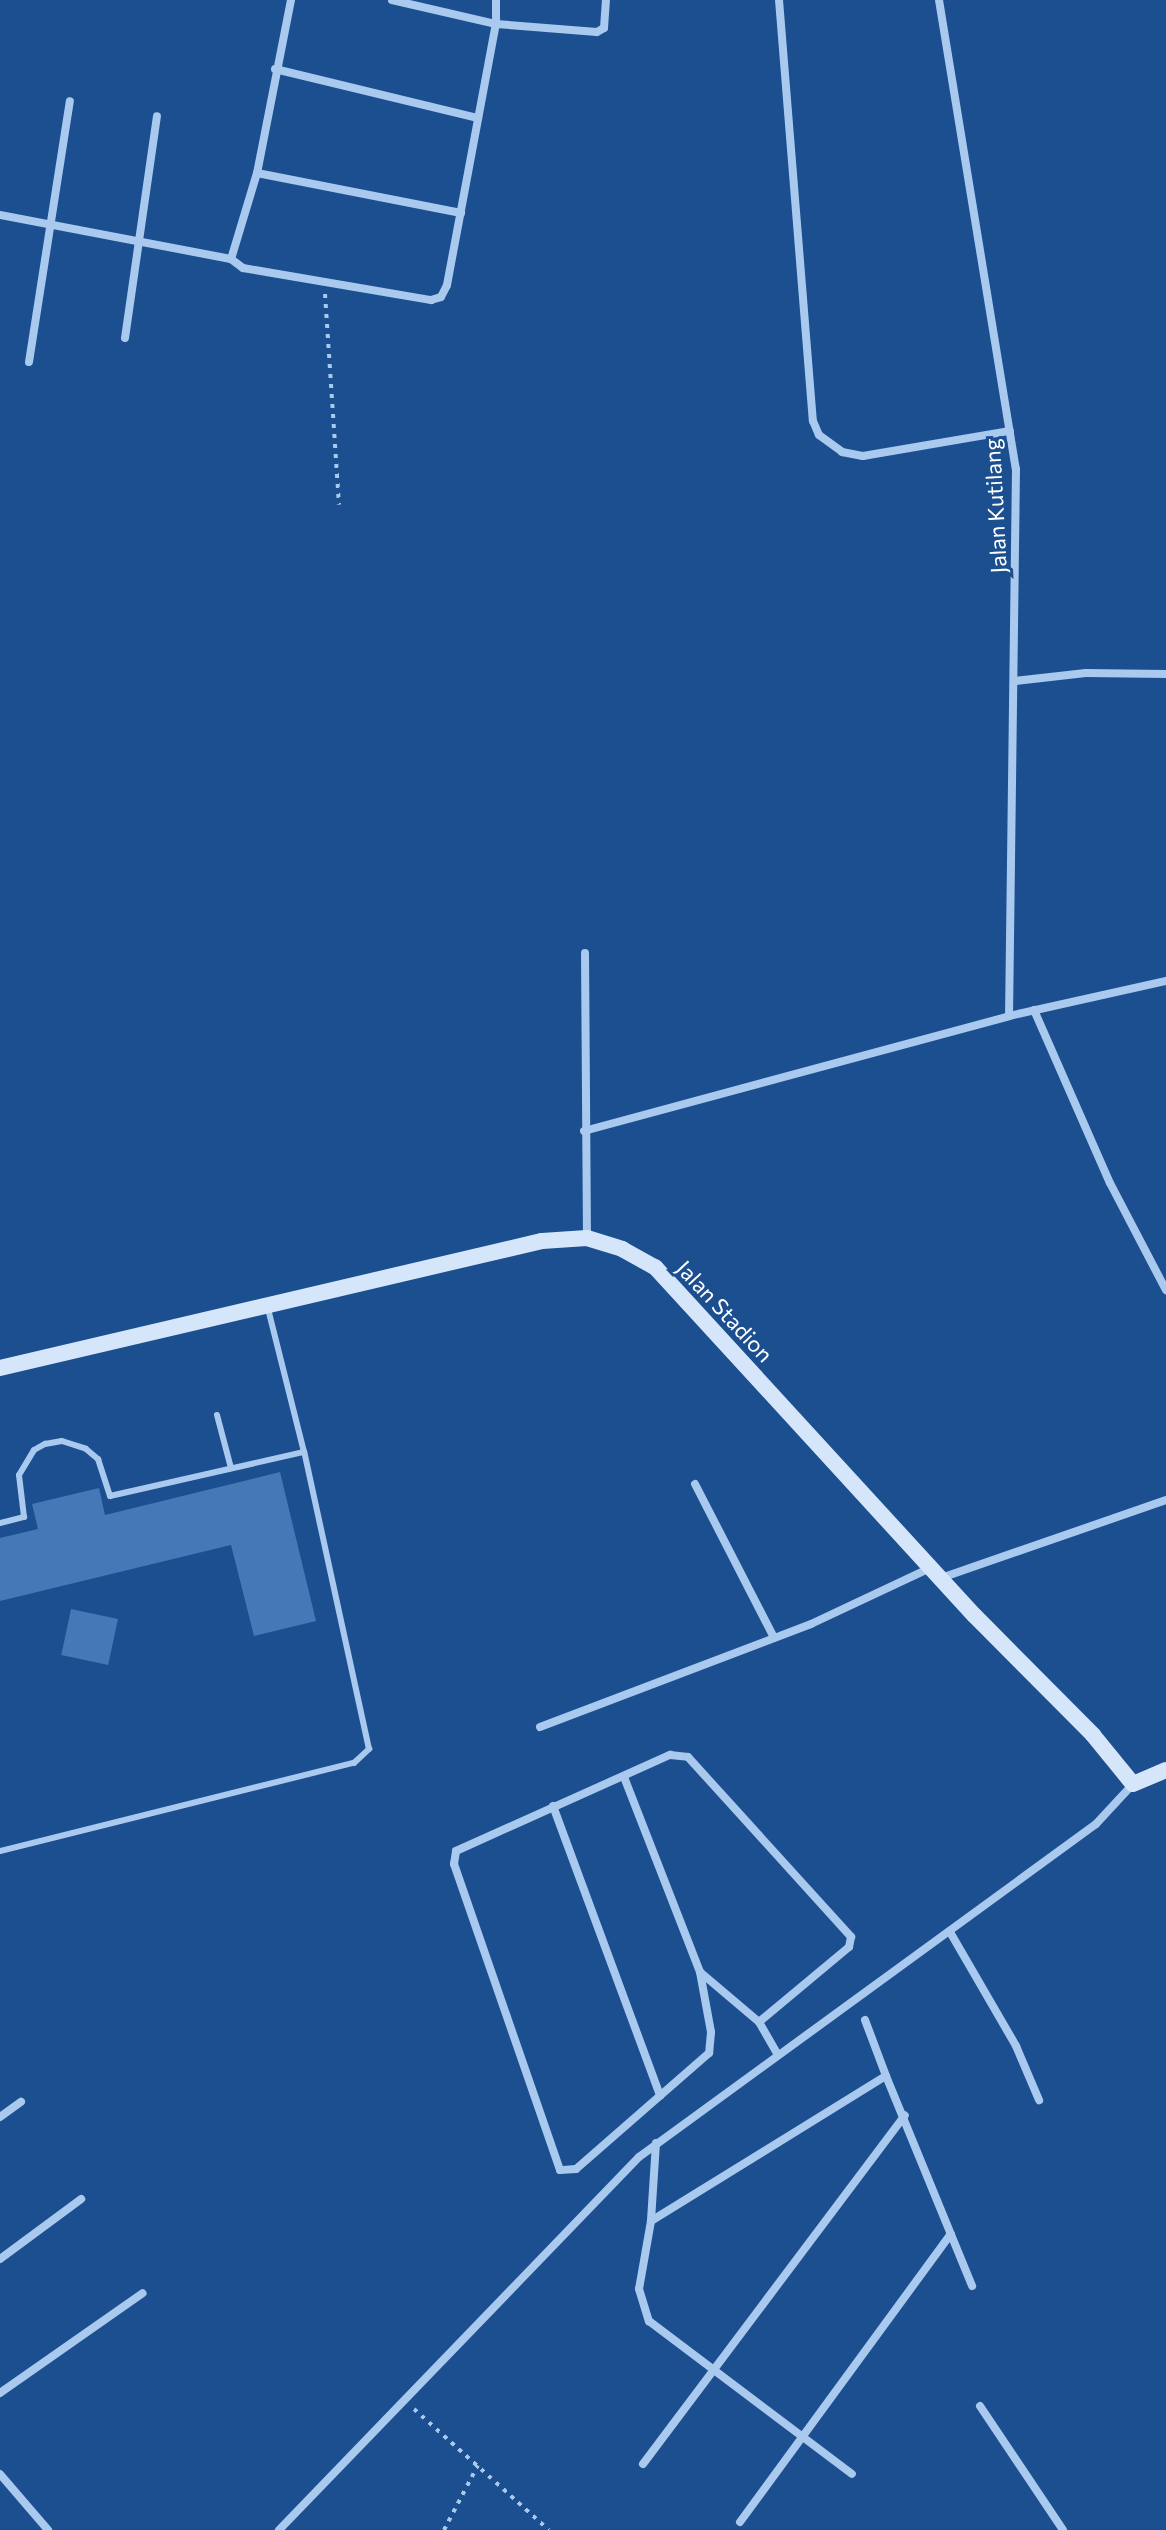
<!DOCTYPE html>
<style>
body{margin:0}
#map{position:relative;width:1166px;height:2530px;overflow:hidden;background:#1b4f8f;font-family:Commissioner,sans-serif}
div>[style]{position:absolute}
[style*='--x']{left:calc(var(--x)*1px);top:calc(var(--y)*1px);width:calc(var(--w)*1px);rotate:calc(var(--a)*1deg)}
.building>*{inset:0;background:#4478b7;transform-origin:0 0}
.path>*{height:4px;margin-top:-2px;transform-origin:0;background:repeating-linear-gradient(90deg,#a9c9ee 0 4px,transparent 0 10px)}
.lane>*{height:6px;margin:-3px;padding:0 3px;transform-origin:3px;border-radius:3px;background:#a9c9ee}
.street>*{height:8px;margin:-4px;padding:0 4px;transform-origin:4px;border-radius:4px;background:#a9c9ee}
.secondary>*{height:16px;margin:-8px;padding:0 8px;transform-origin:8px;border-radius:8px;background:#d6e6fa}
span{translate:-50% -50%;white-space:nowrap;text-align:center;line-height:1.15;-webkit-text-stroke:6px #1b4f8f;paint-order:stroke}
.street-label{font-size:22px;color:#fff}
</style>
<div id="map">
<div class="building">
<div style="clip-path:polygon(280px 1472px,316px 1621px,254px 1636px,231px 1545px,0 1601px,0 1538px,38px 1529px,32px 1504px,99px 1488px,105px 1515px)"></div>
<div style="left:71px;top:1609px;width:48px;height:47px;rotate:12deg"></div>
</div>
<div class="path">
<div style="--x:325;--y:294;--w:211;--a:86.2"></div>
<div style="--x:414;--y:2409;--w:181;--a:41.9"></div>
<div style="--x:444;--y:2530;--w:73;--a:-62.4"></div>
</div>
<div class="lane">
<div style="--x:217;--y:1415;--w:55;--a:75.2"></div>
<div style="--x:0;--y:1523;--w:25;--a:-14"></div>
<div style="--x:24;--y:1517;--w:42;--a:-96.8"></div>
<div style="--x:19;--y:1475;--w:29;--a:-59"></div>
<div style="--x:34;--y:1450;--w:13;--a:-29"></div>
<div style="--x:45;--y:1444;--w:17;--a:-10"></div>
<div style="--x:62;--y:1441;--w:25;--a:18"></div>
<div style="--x:86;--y:1449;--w:16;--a:40"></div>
<div style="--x:98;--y:1459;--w:39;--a:72"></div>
<div style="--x:110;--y:1496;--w:199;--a:-12.8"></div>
<div style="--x:304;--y:1452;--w:147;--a:-104.1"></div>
<div style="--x:0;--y:1851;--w:365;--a:-14"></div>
<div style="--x:354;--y:1763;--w:21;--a:-43"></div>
<div style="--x:369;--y:1749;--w:304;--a:-102.3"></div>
</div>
<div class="street">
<div style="--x:291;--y:0;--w:176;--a:101.1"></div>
<div style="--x:257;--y:173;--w:90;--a:106.8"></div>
<div style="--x:231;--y:259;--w:15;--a:37"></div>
<div style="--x:243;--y:268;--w:191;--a:9.7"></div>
<div style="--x:431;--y:300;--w:10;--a:-17"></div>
<div style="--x:441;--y:297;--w:13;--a:-63"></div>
<div style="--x:447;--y:285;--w:266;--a:-79.4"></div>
<div style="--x:496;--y:24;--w:101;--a:4.5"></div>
<div style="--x:597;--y:32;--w:8;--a:-30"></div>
<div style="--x:604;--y:28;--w:28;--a:-86"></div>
<div style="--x:392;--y:0;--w:107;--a:13"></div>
<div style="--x:496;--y:24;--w:24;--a:-90"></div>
<div style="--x:779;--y:0;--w:422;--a:85.4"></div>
<div style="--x:813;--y:421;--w:15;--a:67"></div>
<div style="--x:819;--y:435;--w:29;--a:36"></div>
<div style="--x:842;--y:452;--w:21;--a:11"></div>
<div style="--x:863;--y:456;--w:149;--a:-9.7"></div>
<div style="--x:939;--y:0;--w:475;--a:80.7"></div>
<div style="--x:1016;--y:469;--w:547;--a:90.73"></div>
<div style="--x:275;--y:69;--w:209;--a:13.6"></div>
<div style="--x:257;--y:173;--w:208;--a:11.1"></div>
<div style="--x:0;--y:215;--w:235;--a:10.8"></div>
<div style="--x:125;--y:338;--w:224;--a:-81.8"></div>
<div style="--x:29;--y:362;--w:264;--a:-81.1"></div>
<div style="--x:1015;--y:681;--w:71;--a:-6.4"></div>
<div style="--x:1086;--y:673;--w:80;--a:0.7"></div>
<div style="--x:585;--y:953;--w:285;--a:89.6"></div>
<div style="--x:1034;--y:1010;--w:189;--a:66.3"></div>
<div style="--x:1110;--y:1183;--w:121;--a:62.4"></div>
<div style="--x:584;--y:1131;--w:440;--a:-15.1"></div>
<div style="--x:1009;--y:1016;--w:161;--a:-12.6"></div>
<div style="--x:695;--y:1484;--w:173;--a:62.8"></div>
<div style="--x:941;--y:1578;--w:238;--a:-19.1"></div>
<div style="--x:540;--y:1727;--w:290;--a:-20.8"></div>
<div style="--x:811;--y:1624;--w:132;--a:-25.2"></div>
<div style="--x:624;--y:1777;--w:209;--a:68.7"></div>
<div style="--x:700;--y:1972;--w:77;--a:40.3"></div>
<div style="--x:759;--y:2022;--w:36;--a:60"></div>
<div style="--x:553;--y:1806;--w:309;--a:69.7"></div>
<div style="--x:950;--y:1932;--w:132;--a:59.9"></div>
<div style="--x:1016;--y:2046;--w:59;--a:66.9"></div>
<div style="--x:700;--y:1972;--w:61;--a:79.6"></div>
<div style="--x:711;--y:2032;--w:21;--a:95"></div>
<div style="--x:709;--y:2053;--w:176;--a:138.9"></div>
<div style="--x:576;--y:2169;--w:16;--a:176"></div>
<div style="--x:560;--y:2170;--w:324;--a:-109.1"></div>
<div style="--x:454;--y:1864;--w:13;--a:-81"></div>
<div style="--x:456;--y:1851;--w:235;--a:-24.2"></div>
<div style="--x:670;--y:1755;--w:18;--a:6"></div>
<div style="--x:688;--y:1757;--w:243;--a:47.8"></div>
<div style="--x:851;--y:1937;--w:10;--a:101"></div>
<div style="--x:849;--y:1947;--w:117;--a:140.2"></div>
<div style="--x:865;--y:2020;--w:60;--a:69.4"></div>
<div style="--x:0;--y:2117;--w:26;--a:-36"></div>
<div style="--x:656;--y:2143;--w:78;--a:93.7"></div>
<div style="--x:651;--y:2221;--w:69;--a:100"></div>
<div style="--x:639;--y:2289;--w:34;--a:73"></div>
<div style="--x:649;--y:2321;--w:254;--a:37"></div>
<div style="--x:651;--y:2221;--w:276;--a:-31.7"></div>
<div style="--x:886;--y:2076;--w:227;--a:67.7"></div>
<div style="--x:0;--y:2259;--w:101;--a:-36.5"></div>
<div style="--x:0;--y:2393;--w:174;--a:-35"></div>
<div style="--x:980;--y:2406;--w:149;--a:56.2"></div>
<div style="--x:643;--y:2464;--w:436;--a:-53.1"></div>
<div style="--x:0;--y:2474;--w:74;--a:49.4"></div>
<div style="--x:740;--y:2522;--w:357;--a:-53.8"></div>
<div style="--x:279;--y:2530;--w:518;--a:-46.02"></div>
<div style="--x:639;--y:2157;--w:565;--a:-36.08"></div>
<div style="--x:1096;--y:1824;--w:54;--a:-47.2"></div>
</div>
<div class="secondary">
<div style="--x:0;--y:1368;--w:557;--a:-13.19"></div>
<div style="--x:542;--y:1241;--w:45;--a:-3.8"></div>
<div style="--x:587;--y:1238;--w:37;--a:17"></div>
<div style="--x:622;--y:1249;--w:38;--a:29"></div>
<div style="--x:655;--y:1267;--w:473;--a:47.5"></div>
<div style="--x:975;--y:1616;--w:168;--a:45.2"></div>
<div style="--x:1093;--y:1735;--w:63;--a:50.8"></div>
<div style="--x:1133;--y:1784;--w:36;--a:-23"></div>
</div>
<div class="street-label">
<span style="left:995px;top:506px;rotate:-93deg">Jalan Kutilang</span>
<span style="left:725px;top:1311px;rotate:47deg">Jalan Stadion</span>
</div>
</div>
